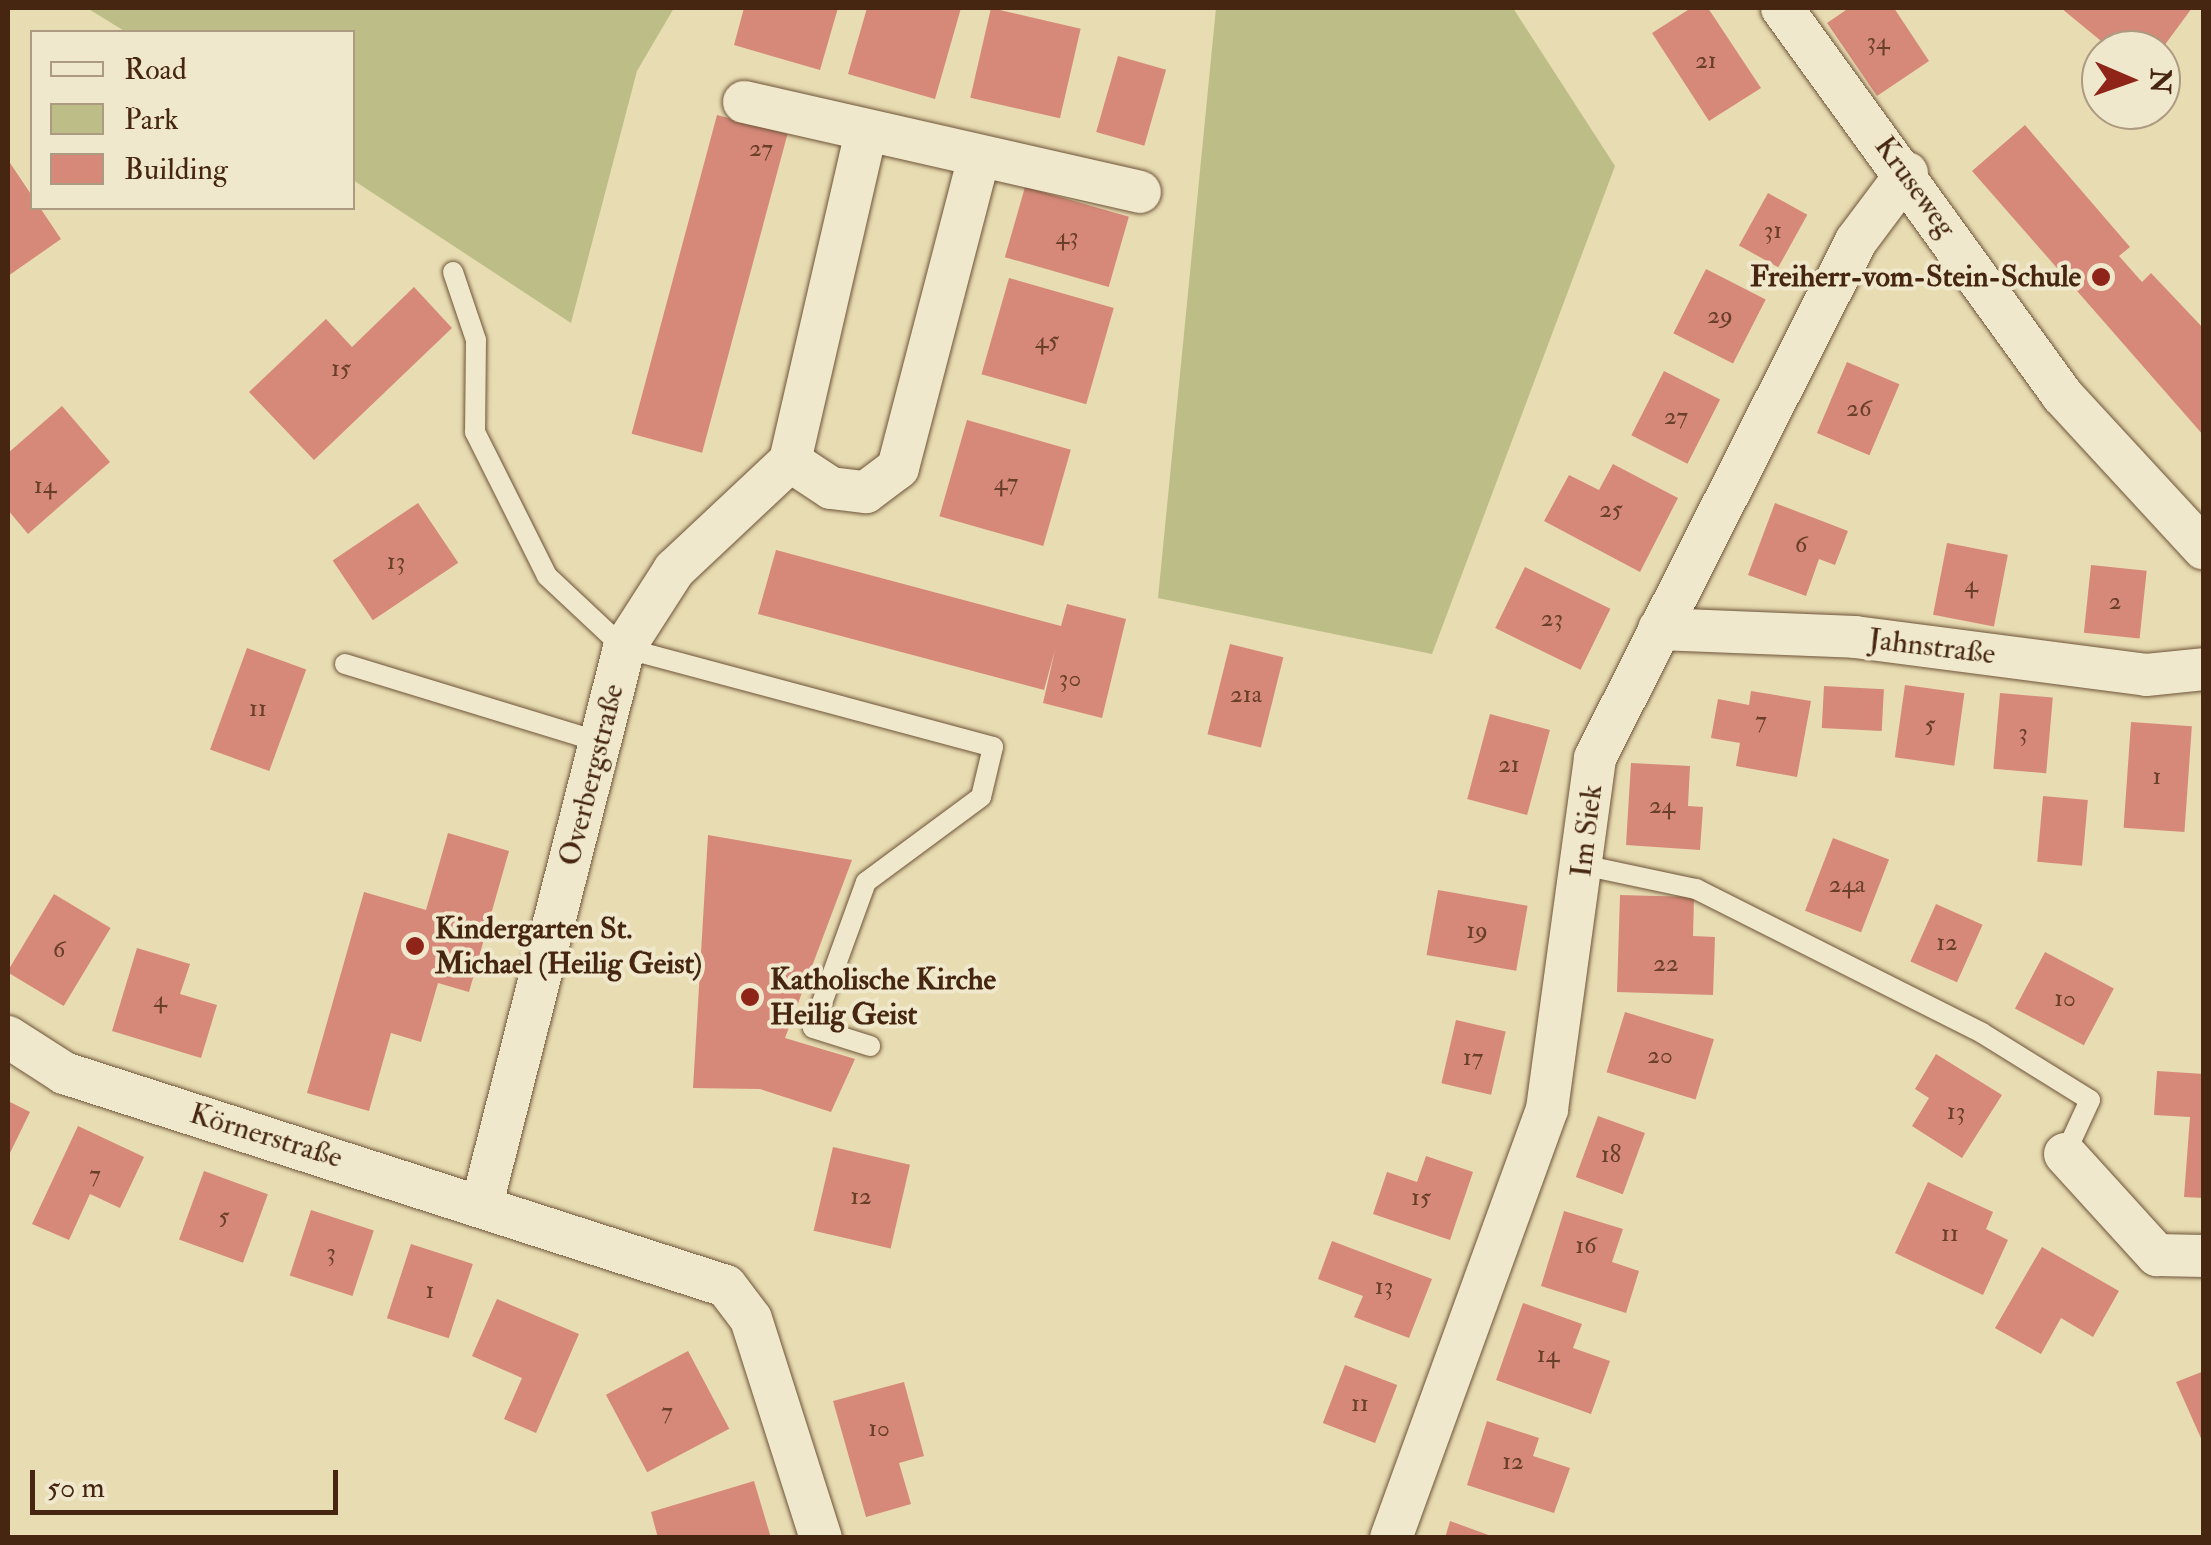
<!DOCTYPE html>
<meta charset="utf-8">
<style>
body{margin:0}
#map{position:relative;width:2211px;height:1545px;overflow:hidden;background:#e8dcb2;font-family:"IM FELL Double Pica",serif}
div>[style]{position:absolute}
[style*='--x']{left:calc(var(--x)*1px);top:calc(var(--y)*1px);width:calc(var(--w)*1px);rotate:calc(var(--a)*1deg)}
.green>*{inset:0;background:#bdbe87}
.building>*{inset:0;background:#d68979;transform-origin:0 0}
.roads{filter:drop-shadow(0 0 2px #6e5438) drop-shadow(0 0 2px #6e5438)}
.service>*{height:20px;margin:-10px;padding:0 10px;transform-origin:10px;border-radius:10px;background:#f0e8cd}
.minor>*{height:42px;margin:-21px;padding:0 21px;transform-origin:21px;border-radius:21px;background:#f0e8cd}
.dots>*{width:28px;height:28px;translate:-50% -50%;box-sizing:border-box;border:5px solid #f0e8cd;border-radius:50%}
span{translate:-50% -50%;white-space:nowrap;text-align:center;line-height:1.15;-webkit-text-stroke:8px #f0e8cd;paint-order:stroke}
.number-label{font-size:25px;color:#6a3f2a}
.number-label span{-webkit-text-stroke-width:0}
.street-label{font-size:30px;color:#462610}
.poi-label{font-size:30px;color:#462610;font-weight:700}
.right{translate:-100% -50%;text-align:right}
.left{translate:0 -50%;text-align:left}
.frame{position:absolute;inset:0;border:10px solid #462610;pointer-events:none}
.legend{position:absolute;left:30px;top:30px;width:325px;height:180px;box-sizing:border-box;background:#f0e8cd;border:2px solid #ac9a81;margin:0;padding:12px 18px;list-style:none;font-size:30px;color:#462610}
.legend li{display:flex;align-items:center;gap:20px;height:50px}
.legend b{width:50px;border:2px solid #ac9a81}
.north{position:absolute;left:2081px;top:30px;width:100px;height:100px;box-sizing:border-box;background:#f0e8cd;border:2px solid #ac9a81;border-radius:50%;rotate:92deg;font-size:28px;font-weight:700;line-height:40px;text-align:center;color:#462610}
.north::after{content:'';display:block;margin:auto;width:35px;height:45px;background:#8f2418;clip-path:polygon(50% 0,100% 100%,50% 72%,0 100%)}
.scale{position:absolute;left:30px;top:1470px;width:308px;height:45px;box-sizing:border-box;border:5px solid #462610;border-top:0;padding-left:12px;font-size:30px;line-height:35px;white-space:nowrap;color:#462610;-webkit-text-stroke:8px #f0e8cd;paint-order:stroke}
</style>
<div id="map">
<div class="green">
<div style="clip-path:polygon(87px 8px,674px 8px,637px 71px,571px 323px,353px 180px,352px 32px,126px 32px)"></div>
<div style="clip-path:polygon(1216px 8px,1513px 8px,1615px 166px,1432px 654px,1158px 598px)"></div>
</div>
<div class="building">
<div style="clip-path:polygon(744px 8px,838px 8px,820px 70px,734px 45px)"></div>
<div style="clip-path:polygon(867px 8px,961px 8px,935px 99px,848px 74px)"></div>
<div style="left:991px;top:8px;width:92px;height:92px;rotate:13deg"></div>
<div style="clip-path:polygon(1691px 8px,1708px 8px,1761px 88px,1709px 121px,1652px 33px)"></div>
<div style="clip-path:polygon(1849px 8px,1894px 8px,1929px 61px,1877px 96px,1827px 23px)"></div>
<div style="clip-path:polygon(2061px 8px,2192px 8px,2161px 50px,2112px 50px)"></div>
<div style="left:1118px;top:56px;width:50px;height:79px;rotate:16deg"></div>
<div style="left:717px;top:115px;width:73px;height:330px;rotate:15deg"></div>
<div style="clip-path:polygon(2025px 125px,2130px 247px,2119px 256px,2142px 282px,2151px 273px,2204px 329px,2204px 436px,1972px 171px)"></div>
<div style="clip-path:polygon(8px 160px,61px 239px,8px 276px)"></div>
<div style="left:1025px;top:187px;width:108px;height:73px;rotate:16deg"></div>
<div style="left:1768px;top:193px;width:45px;height:60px;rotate:29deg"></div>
<div style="left:1706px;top:269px;width:67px;height:72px;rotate:27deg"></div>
<div style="left:1009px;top:278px;width:109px;height:100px;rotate:16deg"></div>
<div style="clip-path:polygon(414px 287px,452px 328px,314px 460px,249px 392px,326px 319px,352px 347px)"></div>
<div style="left:1847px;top:362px;width:57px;height:77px;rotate:23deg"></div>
<div style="left:1664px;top:371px;width:63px;height:72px;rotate:27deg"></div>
<div style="clip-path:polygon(62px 406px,110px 462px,28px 534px,8px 510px,8px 453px)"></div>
<div style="left:967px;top:420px;width:108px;height:100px;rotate:16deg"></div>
<div style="clip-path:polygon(1613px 464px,1678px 498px,1640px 572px,1544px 521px,1569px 475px,1599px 490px)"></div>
<div style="left:418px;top:503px;width:72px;height:103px;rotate:56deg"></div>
<div style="clip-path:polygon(1775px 503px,1848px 531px,1835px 565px,1819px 559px,1806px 596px,1748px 575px)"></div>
<div style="left:1947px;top:543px;width:62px;height:73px;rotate:11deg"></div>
<div style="clip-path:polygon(776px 550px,1061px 626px,1067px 604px,1126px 619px,1102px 718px,1043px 703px,1055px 650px,1044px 690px,758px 614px)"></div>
<div style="left:2091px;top:565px;width:56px;height:68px;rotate:6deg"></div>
<div style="left:1525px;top:567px;width:95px;height:68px;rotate:26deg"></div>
<div style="left:1230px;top:644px;width:55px;height:93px;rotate:14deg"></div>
<div style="left:247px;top:648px;width:63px;height:108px;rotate:20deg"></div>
<div style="left:1905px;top:685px;width:60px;height:73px;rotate:8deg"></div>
<div style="left:1824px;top:686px;width:60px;height:42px;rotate:3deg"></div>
<div style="clip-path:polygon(1751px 691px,1811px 701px,1797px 777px,1736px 766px,1740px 743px,1711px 738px,1718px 699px,1749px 705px)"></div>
<div style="left:2000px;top:693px;width:53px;height:76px;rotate:5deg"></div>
<div style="left:1490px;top:714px;width:62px;height:88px;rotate:15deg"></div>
<div style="left:2131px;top:722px;width:61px;height:106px;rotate:4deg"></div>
<div style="clip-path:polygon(1631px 763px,1690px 766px,1688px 806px,1703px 807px,1700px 850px,1626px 845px)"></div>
<div style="left:2043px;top:796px;width:45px;height:66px;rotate:5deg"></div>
<div style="clip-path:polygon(448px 833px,509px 851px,469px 992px,438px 983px,421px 1042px,391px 1033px,369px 1111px,307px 1093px,364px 892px,426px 910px)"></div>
<div style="clip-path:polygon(708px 835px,852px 860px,785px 1038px,855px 1059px,831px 1112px,760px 1089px,693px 1088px)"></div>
<div style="left:1833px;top:838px;width:60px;height:78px;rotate:21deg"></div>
<div style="left:1438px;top:890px;width:91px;height:66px;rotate:10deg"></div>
<div style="left:54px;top:894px;width:66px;height:91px;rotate:31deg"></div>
<div style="clip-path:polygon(1620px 895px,1694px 897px,1693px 936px,1715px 937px,1713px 995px,1617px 992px)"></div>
<div style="left:1936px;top:904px;width:51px;height:63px;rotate:24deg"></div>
<div style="clip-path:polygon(137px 948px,190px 964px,180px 994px,217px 1005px,201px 1058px,112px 1031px)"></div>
<div style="left:2045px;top:952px;width:78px;height:64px;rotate:28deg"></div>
<div style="left:1625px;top:1012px;width:93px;height:63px;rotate:17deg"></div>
<div style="left:1456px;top:1020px;width:51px;height:65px;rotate:13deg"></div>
<div style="clip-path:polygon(1936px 1054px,2002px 1095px,1962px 1158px,1912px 1126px,1929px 1098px,1915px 1089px)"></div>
<div style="clip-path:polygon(2157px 1071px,2204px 1074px,2204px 1198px,2184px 1197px,2190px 1117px,2154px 1115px)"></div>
<div style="clip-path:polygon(8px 1101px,30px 1112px,8px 1157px)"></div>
<div style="left:1598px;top:1116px;width:50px;height:65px;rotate:20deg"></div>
<div style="clip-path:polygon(78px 1126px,144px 1157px,120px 1208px,90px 1194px,69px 1240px,32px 1224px)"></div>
<div style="left:833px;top:1147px;width:79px;height:86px;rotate:13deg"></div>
<div style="clip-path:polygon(1426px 1156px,1473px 1172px,1450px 1240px,1373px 1214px,1387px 1172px,1417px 1182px)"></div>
<div style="left:204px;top:1171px;width:68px;height:73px;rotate:20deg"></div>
<div style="clip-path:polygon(1928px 1182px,1993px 1212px,1986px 1229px,2008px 1240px,1983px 1295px,1895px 1253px)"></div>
<div style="left:311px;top:1210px;width:66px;height:69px;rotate:18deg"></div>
<div style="clip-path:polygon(1564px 1211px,1623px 1229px,1612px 1262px,1639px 1271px,1626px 1313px,1541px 1286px)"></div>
<div style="clip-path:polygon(1332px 1241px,1432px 1279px,1409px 1338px,1354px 1317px,1363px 1296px,1318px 1279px)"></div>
<div style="left:411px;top:1244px;width:65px;height:78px;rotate:18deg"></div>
<div style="clip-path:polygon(2042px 1247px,2119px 1291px,2093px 1337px,2061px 1318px,2041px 1354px,1995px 1328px)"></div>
<div style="clip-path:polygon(497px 1299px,579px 1334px,536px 1433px,504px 1419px,522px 1378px,472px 1356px)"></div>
<div style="clip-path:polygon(1523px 1303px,1582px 1324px,1573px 1348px,1610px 1361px,1591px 1414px,1496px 1380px)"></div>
<div style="left:688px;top:1351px;width:88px;height:93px;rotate:62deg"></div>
<div style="left:1345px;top:1365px;width:56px;height:62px;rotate:21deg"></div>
<div style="clip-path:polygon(2204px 1371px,2204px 1445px,2176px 1382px)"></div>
<div style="clip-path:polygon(904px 1382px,924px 1456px,899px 1463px,911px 1504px,866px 1517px,833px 1401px)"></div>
<div style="clip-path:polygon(1487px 1421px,1539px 1438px,1533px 1456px,1570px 1468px,1554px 1513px,1467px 1485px)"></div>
<div style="clip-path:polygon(754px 1481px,771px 1538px,658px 1538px,651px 1512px)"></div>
<div style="clip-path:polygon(1450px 1521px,1494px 1537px,1494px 1538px,1445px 1538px)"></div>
</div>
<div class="roads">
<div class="service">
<div style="--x:453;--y:272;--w:72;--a:71.3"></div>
<div style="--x:476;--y:340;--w:92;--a:90.6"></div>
<div style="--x:475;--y:432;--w:161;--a:63.4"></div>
<div style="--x:547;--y:576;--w:105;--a:43.1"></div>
<div style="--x:624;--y:648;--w:382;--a:15"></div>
<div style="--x:993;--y:747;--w:51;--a:103.5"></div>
<div style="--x:981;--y:797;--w:143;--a:143.5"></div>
<div style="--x:866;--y:882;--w:155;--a:110"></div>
<div style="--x:813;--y:1028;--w:60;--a:17.5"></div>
<div style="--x:345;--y:664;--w:267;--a:17"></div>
<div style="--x:1583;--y:865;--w:116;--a:12"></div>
<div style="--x:1696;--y:889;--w:320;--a:26.7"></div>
<div style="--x:1982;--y:1033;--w:127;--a:31.8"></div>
<div style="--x:2090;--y:1100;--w:60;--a:114.8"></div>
</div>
<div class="minor">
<div style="--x:1782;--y:8;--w:478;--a:54.1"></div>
<div style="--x:2062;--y:395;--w:209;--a:47.3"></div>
<div style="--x:744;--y:102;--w:406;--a:12.8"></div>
<div style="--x:790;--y:461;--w:49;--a:33.4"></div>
<div style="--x:831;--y:488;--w:35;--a:7"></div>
<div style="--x:866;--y:492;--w:40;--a:-37"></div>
<div style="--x:898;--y:468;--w:318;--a:-75.4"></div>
<div style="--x:1659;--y:629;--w:196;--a:2.3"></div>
<div style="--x:1855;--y:637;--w:293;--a:7.4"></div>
<div style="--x:2146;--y:675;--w:58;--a:-5.9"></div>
<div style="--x:8;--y:1037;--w:67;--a:32.7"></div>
<div style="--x:64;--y:1073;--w:695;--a:17.84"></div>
<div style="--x:726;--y:1286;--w:41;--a:52.9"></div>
<div style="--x:751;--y:1319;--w:230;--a:72.3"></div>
<div style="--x:2065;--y:1154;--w:137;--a:47.7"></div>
<div style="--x:2157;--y:1255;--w:47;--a:1.2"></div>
<div style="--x:482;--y:1204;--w:574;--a:-75.67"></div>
<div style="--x:624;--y:648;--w:93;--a:-57.3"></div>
<div style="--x:674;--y:570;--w:159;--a:-43.2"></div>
<div style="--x:790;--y:461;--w:335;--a:-77"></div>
<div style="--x:1391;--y:1538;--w:456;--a:-70"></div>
<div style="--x:1547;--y:1109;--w:354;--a:-82.2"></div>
<div style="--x:1595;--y:758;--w:579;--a:-63.21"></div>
<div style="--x:1856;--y:241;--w:85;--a:-53.1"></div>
</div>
</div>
<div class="dots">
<div style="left:2101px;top:277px;background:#8f2418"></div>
<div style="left:415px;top:946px;background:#8f2418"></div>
<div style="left:750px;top:997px;background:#8f2418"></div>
</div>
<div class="number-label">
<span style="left:1878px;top:42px">34</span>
<span style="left:1706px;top:61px">21</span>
<span style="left:761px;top:149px">27</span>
<span style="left:1773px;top:231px">31</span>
<span style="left:1067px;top:237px">43</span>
<span style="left:1720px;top:316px">29</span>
<span style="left:1047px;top:341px">45</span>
<span style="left:341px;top:369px">15</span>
<span style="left:1859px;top:409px">26</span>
<span style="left:1676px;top:417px">27</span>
<span style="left:1006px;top:483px">47</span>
<span style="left:45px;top:486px">14</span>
<span style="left:1611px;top:510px">25</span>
<span style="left:1801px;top:545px">6</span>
<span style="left:396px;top:562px">13</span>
<span style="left:1971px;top:585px">4</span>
<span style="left:2115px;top:602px">2</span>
<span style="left:1552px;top:619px">23</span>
<span style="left:1070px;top:679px">30</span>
<span style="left:1246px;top:695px">21a</span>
<span style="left:258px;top:709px">11</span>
<span style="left:1761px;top:721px">7</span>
<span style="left:1930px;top:725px">5</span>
<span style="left:2023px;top:733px">3</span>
<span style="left:1509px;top:765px">21</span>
<span style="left:2157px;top:777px">1</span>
<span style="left:1662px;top:806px">24</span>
<span style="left:1847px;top:885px">24a</span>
<span style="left:1477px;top:931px">19</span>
<span style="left:1947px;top:943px">12</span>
<span style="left:59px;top:950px">6</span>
<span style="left:1666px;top:964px">22</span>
<span style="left:2065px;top:999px">10</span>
<span style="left:160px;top:1000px">4</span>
<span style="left:1660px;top:1056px">20</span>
<span style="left:1473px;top:1058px">17</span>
<span style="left:1956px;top:1112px">13</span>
<span style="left:1611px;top:1155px">18</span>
<span style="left:95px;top:1175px">7</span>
<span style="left:861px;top:1197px">12</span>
<span style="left:1421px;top:1198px">15</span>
<span style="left:224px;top:1217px">5</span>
<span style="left:1950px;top:1234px">11</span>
<span style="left:1586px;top:1246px">16</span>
<span style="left:331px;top:1253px">3</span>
<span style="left:1384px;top:1287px">13</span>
<span style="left:430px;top:1291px">1</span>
<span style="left:1548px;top:1355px">14</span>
<span style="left:1360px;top:1404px">11</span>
<span style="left:667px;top:1412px">7</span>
<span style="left:879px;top:1429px">10</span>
<span style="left:1513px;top:1462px">12</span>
</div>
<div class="street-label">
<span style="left:1915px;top:187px;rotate:54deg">Kruseweg</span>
<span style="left:1932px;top:647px;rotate:7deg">Jahnstraße</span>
<span style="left:592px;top:775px;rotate:-76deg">Overbergstraße</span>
<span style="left:1587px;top:831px;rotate:-83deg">Im Siek</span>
<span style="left:266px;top:1136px;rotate:17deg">Körnerstraße</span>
</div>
<div class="poi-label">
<span class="right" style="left:2081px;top:277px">Freiherr-vom-Stein-Schule</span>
<span class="left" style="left:435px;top:946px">Kindergarten St.<br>Michael (Heilig Geist)</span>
<span class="left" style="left:770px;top:997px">Katholische Kirche<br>Heilig Geist</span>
</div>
<div class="frame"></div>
<ul class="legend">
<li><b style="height:12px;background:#f0e8cd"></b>Road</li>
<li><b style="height:28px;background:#bdbe87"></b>Park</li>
<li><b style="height:28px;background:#d68979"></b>Building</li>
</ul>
<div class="north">N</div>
<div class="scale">50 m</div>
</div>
